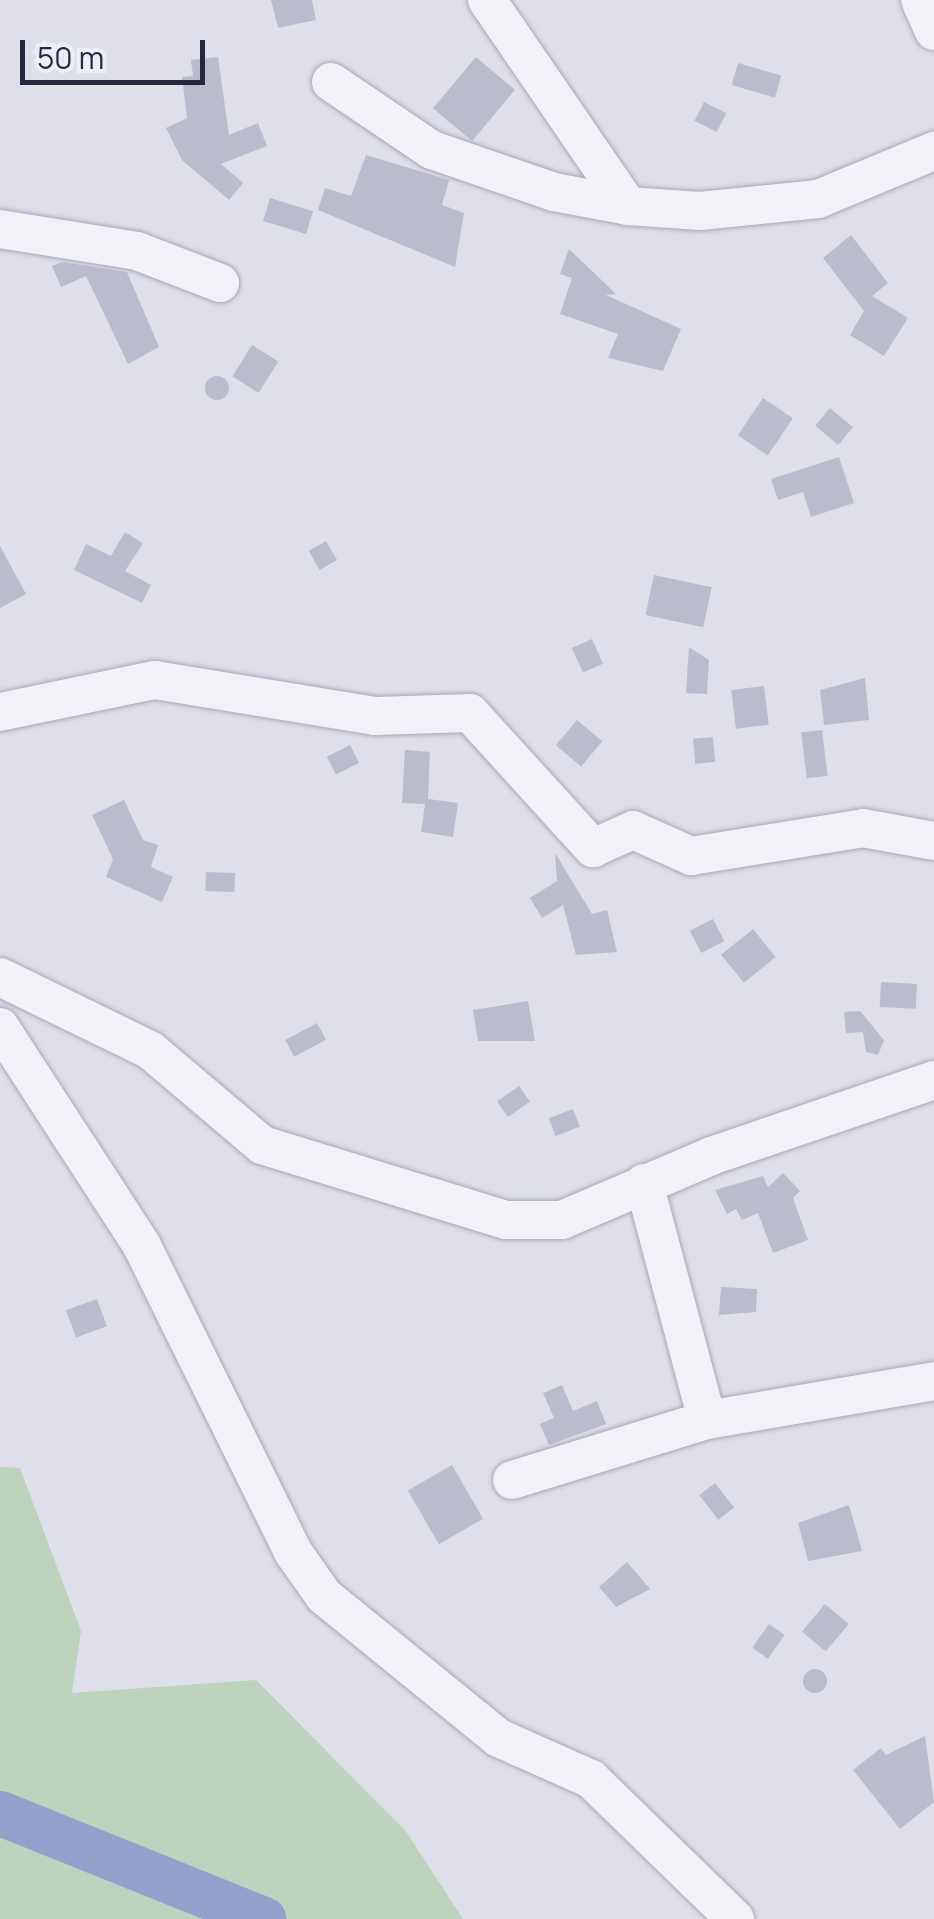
<!DOCTYPE html>
<style>
body{margin:0}
#map{position:relative;width:934px;height:1919px;overflow:hidden;background:#dedfe9;font-family:Manrope,sans-serif}
div>[style]{position:absolute}
[style*='--x']{left:calc(var(--x)*1px);top:calc(var(--y)*1px);width:calc(var(--w)*1px);rotate:calc(var(--a)*1deg)}
.green>*{inset:0;background:#bed3be}
.river>*{height:45px;margin:-22.5px;padding:0 22.5px;transform-origin:22.5px;border-radius:22.5px;background:#95a1cc}
.building>*{inset:0;background:#babccc;transform-origin:0 0}
.round{border-radius:50%}
.roads{filter:drop-shadow(0 0 2px #a7a8b7) drop-shadow(0 0 2px #a7a8b7)}
.minor>*{height:38px;margin:-19px;padding:0 19px;transform-origin:19px;border-radius:19px;background:#f1f1f7}
span{translate:-50% -50%;white-space:nowrap;text-align:center;line-height:1.15;-webkit-text-stroke:10px #edeff6;paint-order:stroke}
.scale{position:absolute;left:20px;top:40px;width:185px;height:45px;box-sizing:border-box;border:5px solid #262841;border-top:0;padding-left:12px;font-size:30px;line-height:35px;white-space:nowrap;color:#262841;-webkit-text-stroke:8px #edeff6;paint-order:stroke}
</style>
<div id="map">
<div class="green">
<div style="clip-path:polygon(0 1467px,20px 1468px,81px 1631px,72px 1693px,256px 1680px,405px 1830px,463px 1919px,0 1919px)"></div>
</div>
<div class="river">
<div style="--x:0;--y:1813;--w:284;--a:21.9"></div>
</div>
<div class="building">
<div style="clip-path:polygon(271px 0,312px 0,316px 20px,278px 28px)"></div>
<div style="clip-path:polygon(218px 57px,229px 135px,258px 123px,267px 146px,221px 164px,243px 183px,229px 200px,182px 160px,166px 128px,187px 118px,182px 77px,193px 76px,191px 60px)"></div>
<div style="left:476px;top:57px;width:51px;height:67px;rotate:40deg"></div>
<div style="left:738px;top:63px;width:45px;height:23px;rotate:16deg"></div>
<div style="left:704px;top:102px;width:25px;height:21px;rotate:27deg"></div>
<div style="clip-path:polygon(366px 155px,449px 180px,442px 205px,464px 213px,455px 267px,318px 210px,325px 188px,351px 196px)"></div>
<div style="left:270px;top:198px;width:45px;height:24px;rotate:17deg"></div>
<div style="clip-path:polygon(851px 235px,888px 283px,872px 296px,908px 318px,884px 356px,850px 335px,864px 311px,823px 258px)"></div>
<div style="clip-path:polygon(569px 249px,616px 294px,606px 295px,681px 329px,663px 371px,608px 358px,618px 334px,560px 314px,572px 278px,560px 274px)"></div>
<div style="clip-path:polygon(62px 262px,127px 272px,159px 347px,128px 364px,86px 276px,61px 287px,52px 266px)"></div>
<div style="left:252px;top:345px;width:31px;height:37px;rotate:32deg"></div>
<div class="round" style="left:205px;top:376px;width:24px;height:24px"></div>
<div style="left:763px;top:398px;width:36px;height:45px;rotate:34deg"></div>
<div style="left:830px;top:408px;width:30px;height:23px;rotate:40deg"></div>
<div style="clip-path:polygon(839px 457px,854px 503px,811px 517px,803px 492px,778px 500px,771px 479px)"></div>
<div style="clip-path:polygon(125px 532px,143px 543px,125px 571px,151px 585px,142px 603px,74px 570px,86px 544px,111px 556px)"></div>
<div style="left:326px;top:541px;width:22px;height:20px;rotate:60deg"></div>
<div style="clip-path:polygon(0 546px,26px 594px,0 608px)"></div>
<div style="left:654px;top:575px;width:59px;height:41px;rotate:12deg"></div>
<div style="left:592px;top:639px;width:27px;height:22px;rotate:66deg"></div>
<div style="clip-path:polygon(689px 647px,709px 660px,707px 694px,686px 693px)"></div>
<div style="clip-path:polygon(865px 678px,869px 720px,824px 725px,820px 690px)"></div>
<div style="left:764px;top:686px;width:39px;height:33px;rotate:83deg"></div>
<div style="left:577px;top:720px;width:33px;height:33px;rotate:40deg"></div>
<div style="left:822px;top:730px;width:46px;height:21px;rotate:83deg"></div>
<div style="left:713px;top:737px;width:25px;height:20px;rotate:85deg"></div>
<div style="left:350px;top:745px;width:20px;height:26px;rotate:63deg"></div>
<div style="clip-path:polygon(405px 750px,430px 752px,428px 799px,458px 803px,453px 837px,421px 832px,425px 804px,402px 803px)"></div>
<div style="clip-path:polygon(124px 800px,143px 840px,158px 845px,151px 867px,173px 877px,162px 902px,106px 877px,113px 859px,92px 815px)"></div>
<div style="clip-path:polygon(555px 853px,592px 914px,607px 910px,617px 952px,576px 955px,563px 905px,542px 918px,530px 898px,557px 881px)"></div>
<div style="left:206px;top:872px;width:29px;height:19px;rotate:2deg"></div>
<div style="left:713px;top:919px;width:25px;height:26px;rotate:63deg"></div>
<div style="left:753px;top:929px;width:36px;height:41px;rotate:51deg"></div>
<div style="left:881px;top:982px;width:36px;height:25px;rotate:3deg"></div>
<div style="clip-path:polygon(528px 1001px,535px 1041px,478px 1041px,473px 1010px)"></div>
<div style="clip-path:polygon(860px 1011px,884px 1040px,878px 1055px,866px 1052px,863px 1032px,846px 1033px,844px 1012px)"></div>
<div style="left:317px;top:1023px;width:19px;height:36px;rotate:62deg"></div>
<div style="left:519px;top:1086px;width:19px;height:27px;rotate:55deg"></div>
<div style="left:573px;top:1109px;width:19px;height:26px;rotate:69deg"></div>
<div style="clip-path:polygon(783px 1173px,800px 1191px,793px 1198px,808px 1240px,773px 1253px,758px 1213px,742px 1220px,736px 1209px,727px 1214px,715px 1190px,763px 1176px,768px 1187px)"></div>
<div style="clip-path:polygon(721px 1287px,757px 1289px,756px 1312px,719px 1315px)"></div>
<div style="left:97px;top:1299px;width:29px;height:33px;rotate:70deg"></div>
<div style="clip-path:polygon(562px 1385px,573px 1411px,597px 1401px,606px 1424px,549px 1445px,540px 1424px,554px 1418px,543px 1393px)"></div>
<div style="left:452px;top:1465px;width:62px;height:51px;rotate:60deg"></div>
<div style="left:715px;top:1483px;width:31px;height:20px;rotate:52deg"></div>
<div style="clip-path:polygon(849px 1505px,862px 1551px,808px 1561px,798px 1523px)"></div>
<div style="clip-path:polygon(627px 1562px,650px 1589px,616px 1607px,599px 1587px)"></div>
<div style="left:825px;top:1604px;width:31px;height:36px;rotate:40deg"></div>
<div style="left:769px;top:1624px;width:19px;height:29px;rotate:35deg"></div>
<div class="round" style="left:803px;top:1669px;width:24px;height:24px"></div>
<div style="clip-path:polygon(925px 1736px,934px 1802px,900px 1829px,853px 1770px,881px 1748px,886px 1755px)"></div>
</div>
<div class="roads">
<div class="minor">
<div style="--x:487;--y:0;--w:250;--a:55.6"></div>
<div style="--x:920;--y:0;--w:34;--a:66"></div>
<div style="--x:331;--y:82;--w:122;--a:34"></div>
<div style="--x:432;--y:150;--w:129;--a:19"></div>
<div style="--x:554;--y:192;--w:75;--a:10.7"></div>
<div style="--x:628;--y:206;--w:72;--a:4"></div>
<div style="--x:700;--y:211;--w:119;--a:-5.8"></div>
<div style="--x:818;--y:199;--w:126;--a:-22.5"></div>
<div style="--x:0;--y:229;--w:139;--a:9.1"></div>
<div style="--x:137;--y:251;--w:89;--a:21.1"></div>
<div style="--x:0;--y:712;--w:158;--a:-11.7"></div>
<div style="--x:155;--y:680;--w:223;--a:9.3"></div>
<div style="--x:375;--y:716;--w:95;--a:-1.8"></div>
<div style="--x:470;--y:713;--w:183;--a:47.7"></div>
<div style="--x:593;--y:848;--w:44;--a:-24.2"></div>
<div style="--x:633;--y:830;--w:64;--a:24.1"></div>
<div style="--x:691;--y:856;--w:174;--a:-9.2"></div>
<div style="--x:863;--y:828;--w:72;--a:10.4"></div>
<div style="--x:0;--y:977;--w:167;--a:26"></div>
<div style="--x:150;--y:1050;--w:147;--a:40.3"></div>
<div style="--x:262;--y:1145;--w:255;--a:17.1"></div>
<div style="--x:506;--y:1220;--w:56;--a:0"></div>
<div style="--x:562;--y:1220;--w:162;--a:-23.2"></div>
<div style="--x:711;--y:1156;--w:236;--a:-18.8"></div>
<div style="--x:0;--y:1027;--w:261;--a:57"></div>
<div style="--x:142;--y:1246;--w:341;--a:63.7"></div>
<div style="--x:293;--y:1552;--w:54;--a:54.8"></div>
<div style="--x:324;--y:1596;--w:225;--a:39.1"></div>
<div style="--x:499;--y:1738;--w:101;--a:24"></div>
<div style="--x:591;--y:1779;--w:201;--a:44.2"></div>
<div style="--x:644;--y:1183;--w:245;--a:75.1"></div>
<div style="--x:512;--y:1480;--w:204;--a:-17.1"></div>
<div style="--x:707;--y:1420;--w:230;--a:-9.7"></div>
</div>
</div>
<div class="scale">50 m</div>
</div>
